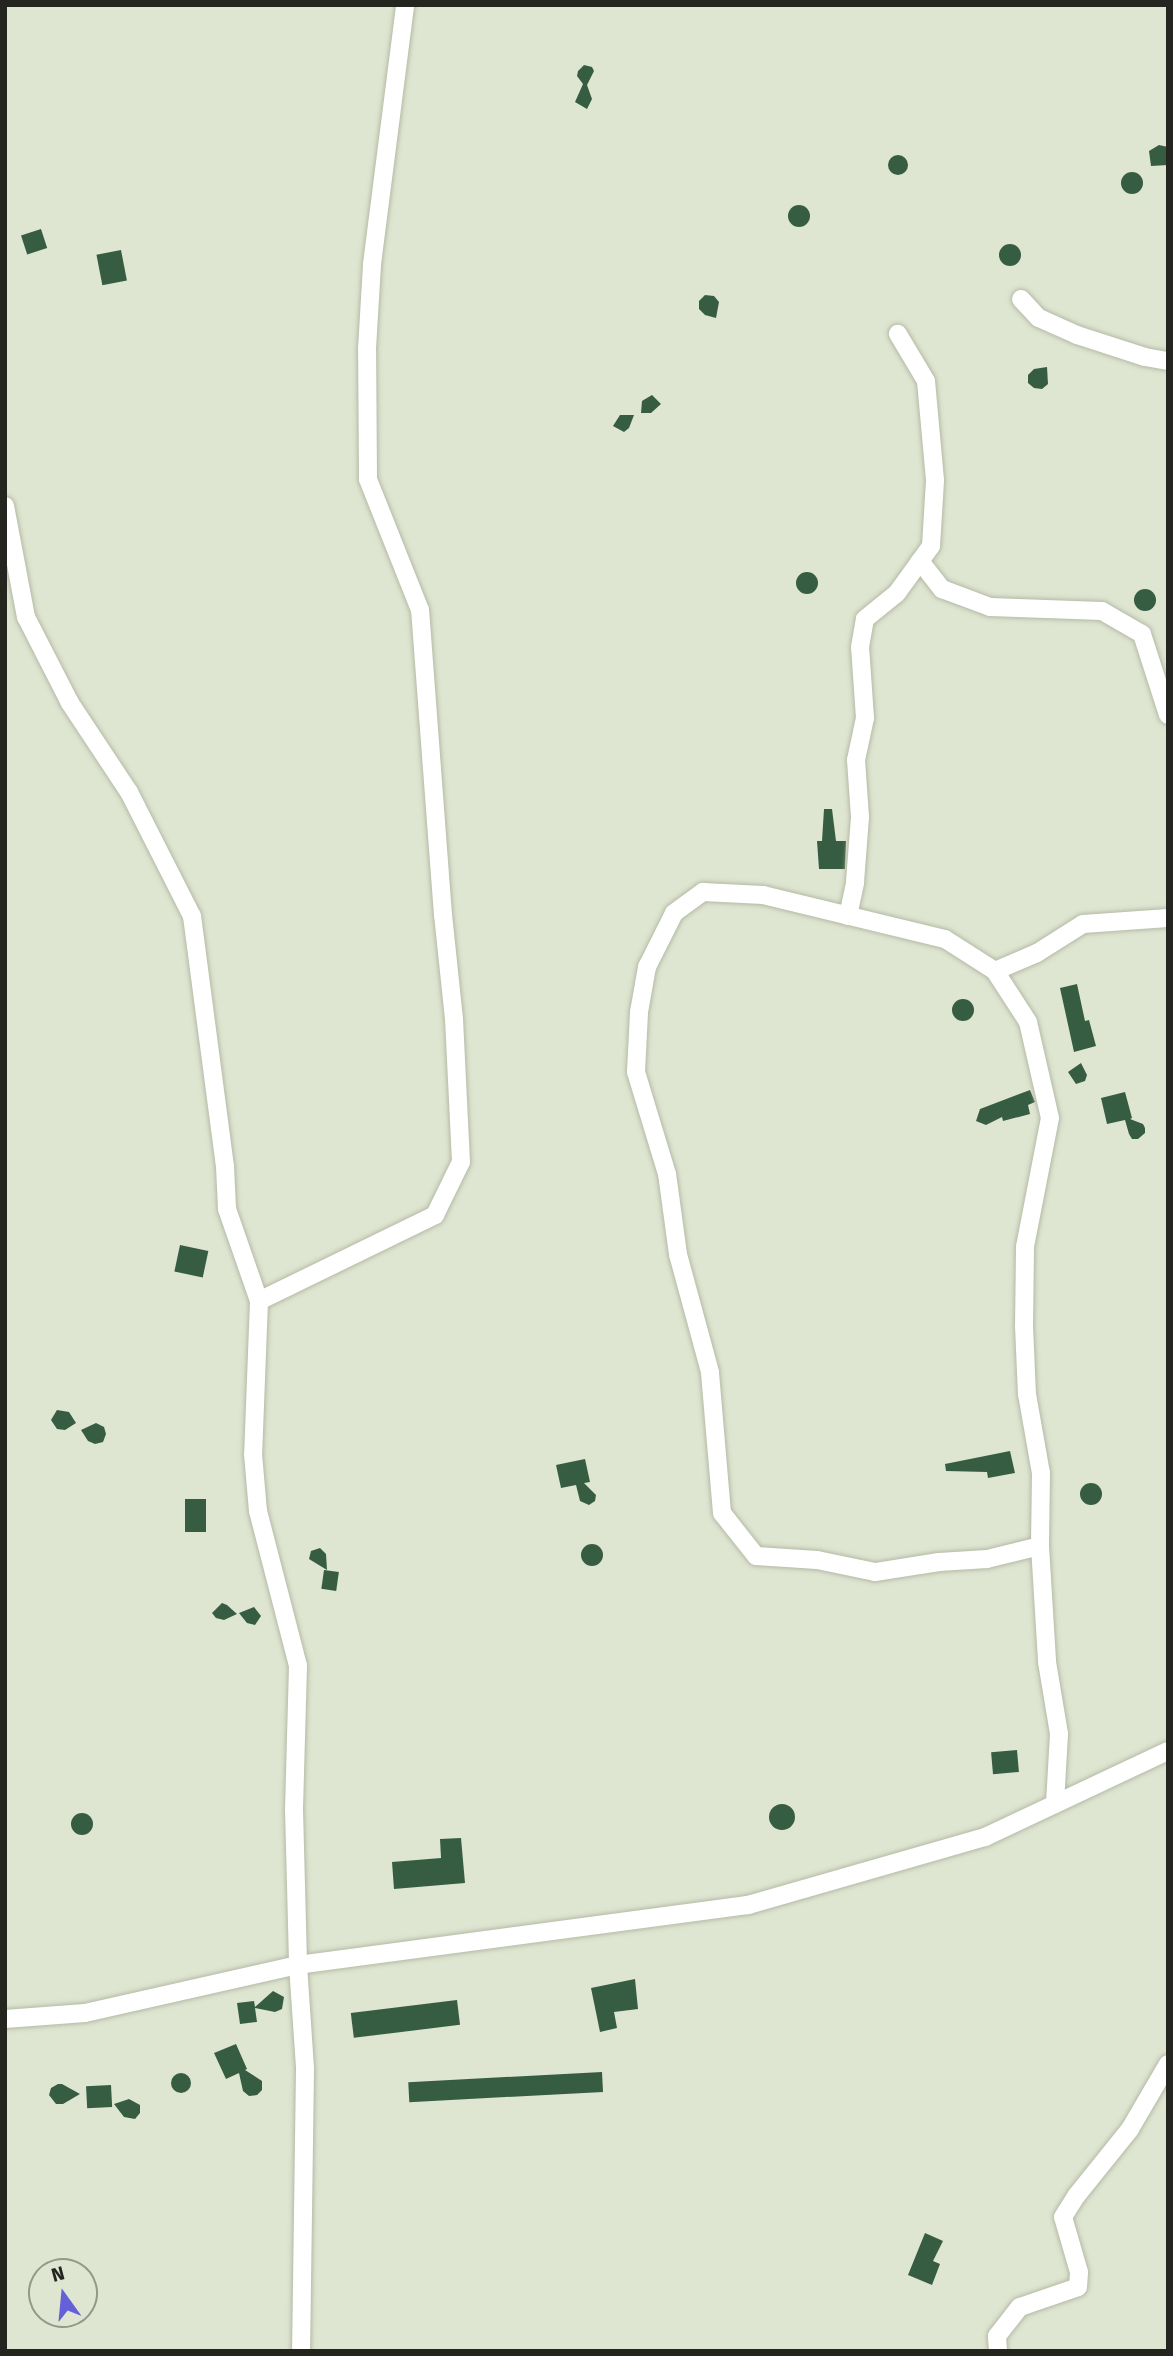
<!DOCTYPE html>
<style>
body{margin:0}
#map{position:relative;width:1173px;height:2356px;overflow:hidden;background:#dee5d0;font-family:"Fira Sans",sans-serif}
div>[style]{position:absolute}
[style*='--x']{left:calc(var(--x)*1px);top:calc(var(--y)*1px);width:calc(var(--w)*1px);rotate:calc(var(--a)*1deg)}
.building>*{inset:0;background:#365d42;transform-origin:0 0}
.round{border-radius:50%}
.roads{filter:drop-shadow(0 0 2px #b4baa6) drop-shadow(0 0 2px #b4baa6)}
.street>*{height:18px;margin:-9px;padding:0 9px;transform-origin:9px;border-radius:9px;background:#fff}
span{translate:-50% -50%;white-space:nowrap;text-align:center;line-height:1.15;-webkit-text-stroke:7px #dee5d0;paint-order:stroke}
.frame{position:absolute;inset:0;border:7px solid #23251e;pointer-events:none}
.north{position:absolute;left:28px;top:2258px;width:70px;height:70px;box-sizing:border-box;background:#dee5d0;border:2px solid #939889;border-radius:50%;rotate:345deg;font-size:19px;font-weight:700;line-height:28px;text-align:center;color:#23251e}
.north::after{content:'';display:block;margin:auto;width:24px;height:32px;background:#6360d9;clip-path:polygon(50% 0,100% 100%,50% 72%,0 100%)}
</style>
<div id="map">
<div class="building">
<div style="clip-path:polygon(584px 65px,592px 67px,594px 71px,587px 85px,592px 99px,587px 109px,575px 102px,583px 84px,577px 76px,578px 71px)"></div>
<div style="clip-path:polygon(1159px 145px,1168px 147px,1168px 165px,1151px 166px,1149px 151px)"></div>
<div class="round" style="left:888px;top:155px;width:20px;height:20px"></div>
<div class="round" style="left:1121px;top:172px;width:22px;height:22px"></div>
<div class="round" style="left:788px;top:205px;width:22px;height:22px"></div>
<div style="left:41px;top:229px;width:20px;height:21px;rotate:72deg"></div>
<div class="round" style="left:999px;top:244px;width:22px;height:22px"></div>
<div style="left:121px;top:250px;width:31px;height:25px;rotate:79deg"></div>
<div style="clip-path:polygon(705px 295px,714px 296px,719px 302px,716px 318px,705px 315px,699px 309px,699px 301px)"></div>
<div style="clip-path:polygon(1047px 367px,1048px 384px,1042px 389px,1034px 388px,1028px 383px,1028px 375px,1034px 369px)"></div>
<div style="clip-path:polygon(652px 395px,661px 404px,651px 413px,641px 413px,642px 401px)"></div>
<div style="clip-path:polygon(620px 415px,634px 415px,629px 428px,624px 432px,613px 426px)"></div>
<div class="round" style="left:796px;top:572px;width:22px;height:22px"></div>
<div class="round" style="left:1134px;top:589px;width:22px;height:22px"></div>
<div style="clip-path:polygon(824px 809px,832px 809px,836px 841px,846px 841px,845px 869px,819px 869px,817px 841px,822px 841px)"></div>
<div style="clip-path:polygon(1077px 984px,1085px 1021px,1089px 1020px,1096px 1046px,1074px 1052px,1060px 988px)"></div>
<div class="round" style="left:952px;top:999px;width:22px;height:22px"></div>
<div style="clip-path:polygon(1081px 1063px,1087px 1075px,1085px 1081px,1076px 1084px,1068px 1072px)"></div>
<div style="clip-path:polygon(1030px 1090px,1035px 1102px,1028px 1105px,1030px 1114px,1003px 1121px,1002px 1117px,986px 1125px,976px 1121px,980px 1109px)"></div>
<div style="clip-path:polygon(1125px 1092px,1132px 1118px,1130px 1119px,1143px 1124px,1145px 1128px,1145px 1133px,1138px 1139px,1132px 1139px,1129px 1134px,1125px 1120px,1107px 1124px,1101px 1098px)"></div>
<div style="left:180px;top:1245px;width:29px;height:27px;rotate:12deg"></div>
<div style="clip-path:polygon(57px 1410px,69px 1412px,76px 1423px,65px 1430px,57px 1429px,51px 1420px)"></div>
<div style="clip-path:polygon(96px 1423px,104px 1427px,106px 1434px,103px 1442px,95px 1444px,88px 1441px,81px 1430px)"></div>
<div style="clip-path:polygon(1010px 1451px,1015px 1473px,988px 1478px,987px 1472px,946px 1471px,945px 1464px)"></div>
<div style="clip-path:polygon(585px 1459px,590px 1482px,584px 1483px,596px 1495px,595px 1501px,589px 1505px,580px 1501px,576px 1485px,561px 1488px,556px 1465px)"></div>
<div class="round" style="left:1080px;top:1483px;width:22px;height:22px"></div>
<div style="left:185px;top:1499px;width:21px;height:33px"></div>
<div class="round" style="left:581px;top:1544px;width:22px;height:22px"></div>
<div style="clip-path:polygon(320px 1548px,326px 1554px,327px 1570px,309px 1559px,311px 1551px)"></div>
<div style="left:324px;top:1570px;width:15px;height:19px;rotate:8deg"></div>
<div style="clip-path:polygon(222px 1603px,227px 1605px,237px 1614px,224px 1620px,216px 1618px,212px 1613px)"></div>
<div style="clip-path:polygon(254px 1607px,261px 1616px,255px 1625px,247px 1623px,239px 1613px)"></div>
<div style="left:1017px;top:1750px;width:22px;height:26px;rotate:85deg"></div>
<div class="round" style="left:769px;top:1804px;width:26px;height:26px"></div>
<div class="round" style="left:71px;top:1813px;width:22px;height:22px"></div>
<div style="clip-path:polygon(461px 1838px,465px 1883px,394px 1889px,392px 1862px,441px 1858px,440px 1839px)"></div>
<div style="clip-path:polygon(635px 1979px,638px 2009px,614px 2012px,617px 2028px,600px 2032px,591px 1988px)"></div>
<div style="clip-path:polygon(273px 1991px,284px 1997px,282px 2009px,275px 2012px,255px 2008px,257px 2022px,240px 2024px,237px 2003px,254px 2001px,255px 2007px)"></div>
<div style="left:457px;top:2000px;width:25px;height:107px;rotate:83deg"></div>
<div style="clip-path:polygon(236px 2044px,247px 2069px,245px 2070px,262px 2081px,262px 2090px,257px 2095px,249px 2096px,243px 2091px,239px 2073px,226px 2079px,214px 2053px)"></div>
<div style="left:602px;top:2072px;width:20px;height:194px;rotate:87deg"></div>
<div class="round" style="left:171px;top:2073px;width:20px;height:20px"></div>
<div style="clip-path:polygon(58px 2084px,62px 2084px,80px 2094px,63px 2104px,56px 2104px,49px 2095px,51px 2088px)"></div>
<div style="left:111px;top:2085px;width:22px;height:25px;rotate:87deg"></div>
<div style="clip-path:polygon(129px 2099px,140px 2105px,140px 2113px,135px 2119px,124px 2117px,114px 2104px)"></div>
<div style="clip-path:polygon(925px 2233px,943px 2241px,933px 2261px,940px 2264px,932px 2285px,908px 2275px)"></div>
</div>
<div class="roads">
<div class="street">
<div style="--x:1021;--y:299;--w:26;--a:47"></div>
<div style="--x:1039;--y:318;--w:42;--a:24.1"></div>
<div style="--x:1077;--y:335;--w:71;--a:17.9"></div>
<div style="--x:1145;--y:357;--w:23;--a:10"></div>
<div style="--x:5;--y:506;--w:113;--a:79.3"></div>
<div style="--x:26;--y:617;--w:97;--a:62.9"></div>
<div style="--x:70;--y:703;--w:107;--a:56.5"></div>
<div style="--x:129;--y:792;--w:139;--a:63.1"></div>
<div style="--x:192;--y:916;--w:252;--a:82.5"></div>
<div style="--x:225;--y:1166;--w:43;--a:87.3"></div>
<div style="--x:227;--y:1209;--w:97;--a:70.8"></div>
<div style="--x:259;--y:1301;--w:153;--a:92.2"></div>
<div style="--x:253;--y:1454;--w:57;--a:85"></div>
<div style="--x:258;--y:1511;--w:160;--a:75.5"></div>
<div style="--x:298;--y:1666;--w:143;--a:91.6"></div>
<div style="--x:294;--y:1809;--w:156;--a:88.5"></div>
<div style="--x:298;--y:1965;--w:104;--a:86.1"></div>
<div style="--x:305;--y:2069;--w:282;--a:90.8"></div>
<div style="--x:920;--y:561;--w:36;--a:52"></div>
<div style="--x:942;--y:589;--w:51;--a:20.6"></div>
<div style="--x:990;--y:607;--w:112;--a:2"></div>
<div style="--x:1102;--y:611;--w:46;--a:29.9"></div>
<div style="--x:1142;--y:634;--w:85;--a:72.2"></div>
<div style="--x:848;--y:916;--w:35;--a:-78"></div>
<div style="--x:855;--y:882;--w:65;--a:-85.6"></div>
<div style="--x:860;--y:817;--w:57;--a:-94"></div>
<div style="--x:856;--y:760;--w:43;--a:-77.9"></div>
<div style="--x:865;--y:718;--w:71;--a:-94"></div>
<div style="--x:860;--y:647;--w:28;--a:-80"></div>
<div style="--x:865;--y:619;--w:41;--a:-39.1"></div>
<div style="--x:897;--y:593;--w:58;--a:-54.1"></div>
<div style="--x:931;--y:546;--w:66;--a:-86.5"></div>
<div style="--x:935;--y:480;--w:99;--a:-95.2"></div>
<div style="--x:926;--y:381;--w:55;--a:-120.8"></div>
<div style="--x:995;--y:971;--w:46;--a:-23.2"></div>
<div style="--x:1037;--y:953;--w:54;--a:-32.2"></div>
<div style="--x:1083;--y:924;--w:85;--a:-4"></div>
<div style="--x:259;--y:1301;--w:196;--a:-26"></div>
<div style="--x:435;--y:1215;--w:59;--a:-63.9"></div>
<div style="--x:461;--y:1162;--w:143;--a:-92.8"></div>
<div style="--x:454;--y:1019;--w:105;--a:-96"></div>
<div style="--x:443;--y:915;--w:306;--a:-94.3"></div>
<div style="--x:420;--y:610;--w:141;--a:-111.7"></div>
<div style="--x:368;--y:479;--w:130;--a:-90.4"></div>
<div style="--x:367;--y:349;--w:85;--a:-86.6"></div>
<div style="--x:372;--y:264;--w:261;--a:-82.7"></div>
<div style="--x:1040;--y:1546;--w:55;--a:166.2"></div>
<div style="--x:987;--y:1559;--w:48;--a:176.4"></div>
<div style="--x:939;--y:1562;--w:65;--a:171.1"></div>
<div style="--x:875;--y:1572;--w:59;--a:-168.3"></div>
<div style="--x:817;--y:1560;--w:61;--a:-176.2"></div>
<div style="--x:756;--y:1556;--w:55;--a:-128.3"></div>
<div style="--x:722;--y:1513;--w:142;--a:-94.9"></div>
<div style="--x:710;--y:1372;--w:122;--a:-105.2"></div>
<div style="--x:678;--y:1254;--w:81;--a:-97.8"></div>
<div style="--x:667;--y:1174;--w:107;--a:-106.9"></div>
<div style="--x:636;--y:1072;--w:60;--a:-87.1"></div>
<div style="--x:639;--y:1012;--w:46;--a:-79.9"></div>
<div style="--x:647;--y:967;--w:60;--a:-63.4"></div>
<div style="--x:674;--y:913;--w:36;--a:-36"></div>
<div style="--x:703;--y:892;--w:60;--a:2.9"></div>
<div style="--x:763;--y:895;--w:187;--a:13.6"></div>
<div style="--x:945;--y:939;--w:59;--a:32.6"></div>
<div style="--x:995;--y:971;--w:61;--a:57.1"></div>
<div style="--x:1028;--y:1022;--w:98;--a:77.1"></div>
<div style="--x:1050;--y:1118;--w:131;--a:101"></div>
<div style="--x:1025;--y:1247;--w:79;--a:90.7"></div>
<div style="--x:1024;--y:1326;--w:68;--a:87.5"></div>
<div style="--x:1027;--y:1394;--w:80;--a:80"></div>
<div style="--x:1041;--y:1473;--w:73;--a:90.8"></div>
<div style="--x:1040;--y:1546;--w:116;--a:86.5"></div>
<div style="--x:1047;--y:1662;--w:73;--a:80.5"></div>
<div style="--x:1059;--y:1734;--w:70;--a:93.3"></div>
<div style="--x:5;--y:2019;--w:80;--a:-4.3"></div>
<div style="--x:85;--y:2013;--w:218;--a:-12.7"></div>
<div style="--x:298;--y:1965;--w:454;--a:-7.6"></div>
<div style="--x:748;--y:1905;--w:247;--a:-16"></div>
<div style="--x:985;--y:1837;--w:202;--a:-25.2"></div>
<div style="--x:998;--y:2351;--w:15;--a:-94"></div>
<div style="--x:997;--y:2336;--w:37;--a:-52"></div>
<div style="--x:1020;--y:2307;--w:61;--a:-19"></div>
<div style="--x:1078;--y:2287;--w:15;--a:-86"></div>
<div style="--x:1079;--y:2272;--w:57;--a:-106.2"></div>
<div style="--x:1063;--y:2217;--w:26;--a:-58"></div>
<div style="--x:1077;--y:2195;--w:85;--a:-51.2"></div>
<div style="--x:1130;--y:2129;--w:75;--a:-59.7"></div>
</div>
</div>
<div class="frame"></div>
<div class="north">N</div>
</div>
